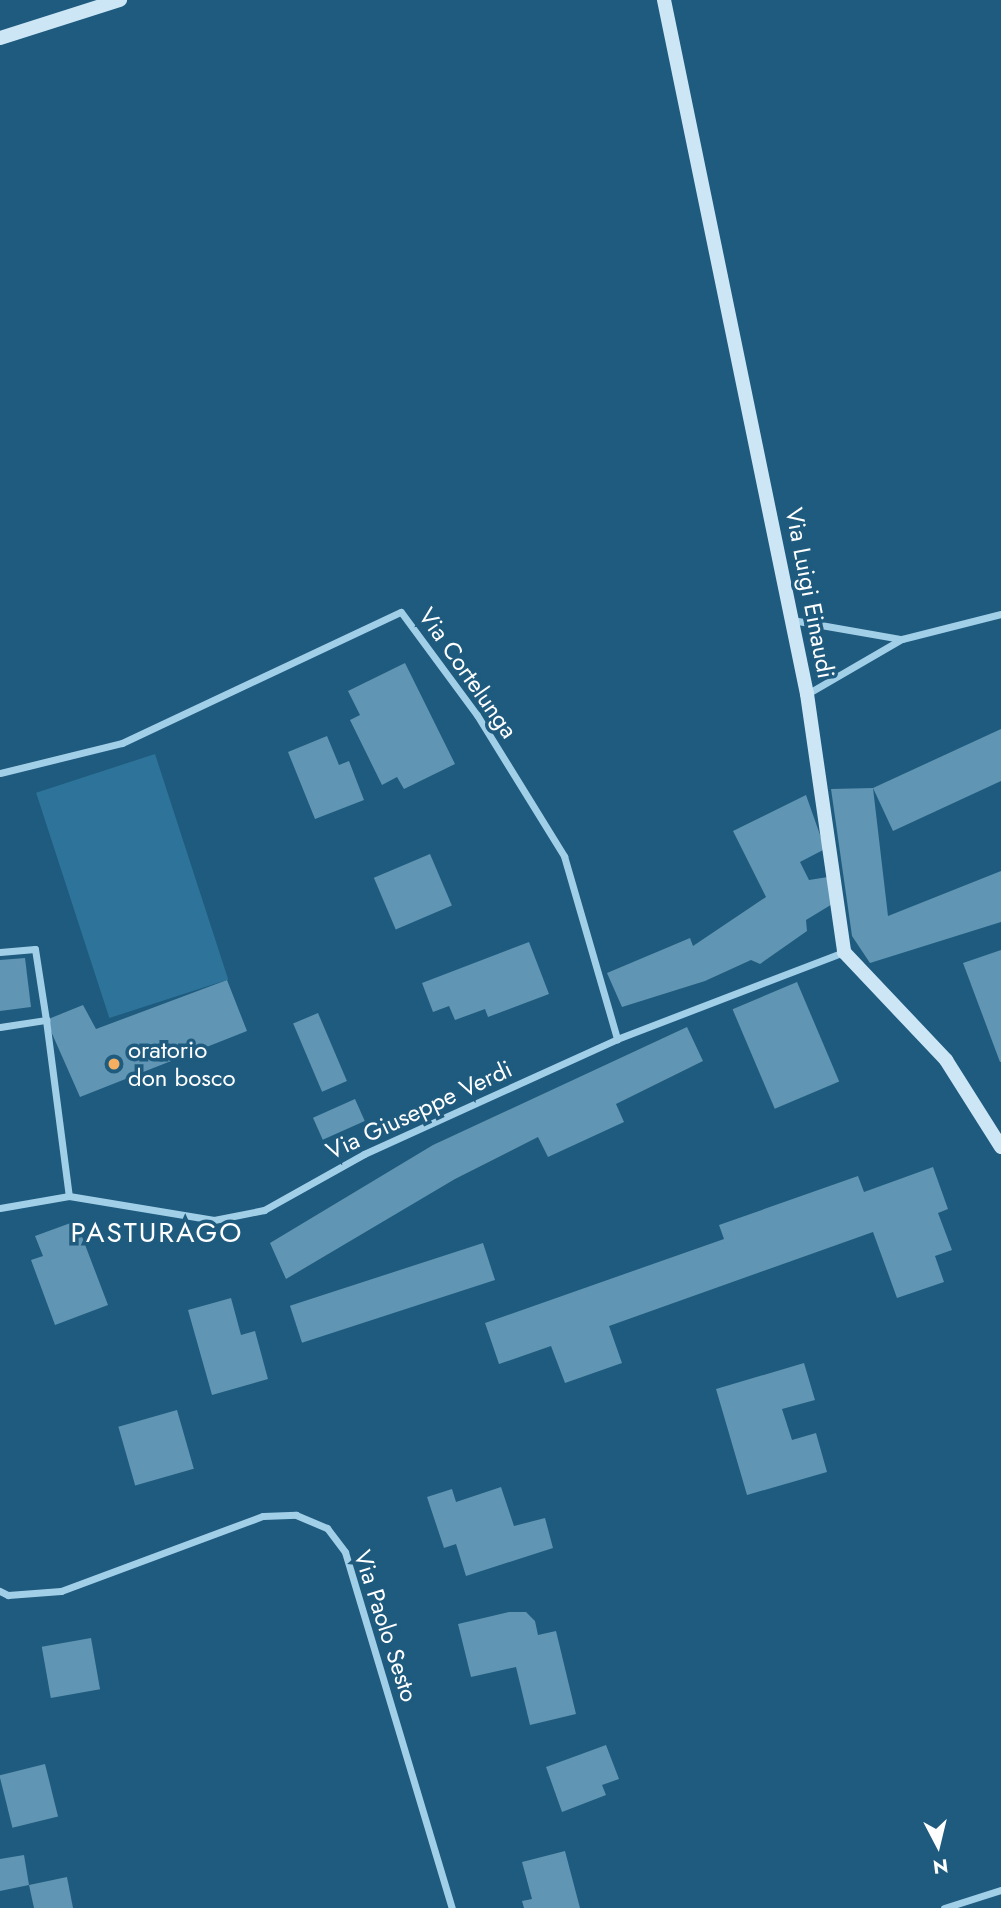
<!DOCTYPE html>
<style>
body{margin:0}
#map{position:relative;width:1001px;height:1908px;overflow:hidden;background:#1e5b7e;font-family:Jost,sans-serif}
div>[style]{position:absolute}
[style*='--x']{left:calc(var(--x)*1px);top:calc(var(--y)*1px);width:calc(var(--w)*1px);rotate:calc(var(--a)*1deg)}
.green>*{inset:0;background:#2e749a;transform-origin:0 0}
.building>*{inset:0;background:#6095b3;transform-origin:0 0}
.street>*{height:7px;margin:-3.5px;padding:0 3.5px;transform-origin:3.5px;border-radius:3.5px;background:#a2cfe8}
.secondary>*{height:14px;margin:-7px;padding:0 7px;transform-origin:7px;border-radius:7px;background:#cce6f6}
.dots>*{width:19px;height:19px;translate:-50% -50%;box-sizing:border-box;border:4px solid #1e5b7e;border-radius:50%}
span{translate:-50% -50%;white-space:nowrap;text-align:center;line-height:1.15;-webkit-text-stroke:7px #1e5b7e;paint-order:stroke}
.street-label{font-size:24px;color:#fff}
.poi-label{font-size:24px;color:#fff}
.left{translate:0 -50%;text-align:left}
.quarter-label{font-size:28px;color:#fff;letter-spacing:2px}
.north{position:absolute;left:903px;top:1810px;width:70px;height:70px;-webkit-text-stroke:5px #1e5b7e;paint-order:stroke;rotate:173deg;font-size:19px;font-weight:700;line-height:28px;text-align:center;color:#fff}
.north::after{content:'';display:block;margin:auto;width:24px;height:32px;background:#fff;clip-path:polygon(50% 0,100% 100%,50% 72%,0 100%)}
</style>
<div id="map">
<div class="green">
<div style="left:155px;top:754px;width:237px;height:125px;rotate:72deg"></div>
</div>
<div class="building">
<div style="clip-path:polygon(405px 663px,455px 764px,404px 789px,397px 777px,382px 785px,350px 720px,360px 715px,348px 691px)"></div>
<div style="clip-path:polygon(1001px 729px,1001px 781px,893px 831px,873px 788px)"></div>
<div style="clip-path:polygon(327px 736px,339px 765px,349px 761px,364px 800px,315px 819px,288px 752px)"></div>
<div style="clip-path:polygon(873px 788px,888px 916px,1001px 871px,1001px 922px,870px 963px,852px 936px,831px 789px)"></div>
<div style="clip-path:polygon(806px 795px,825px 849px,800px 862px,809px 880px,828px 877px,834px 903px,806px 920px,807px 931px,760px 964px,751px 960px,705px 981px,622px 1007px,607px 973px,690px 938px,693px 946px,766px 897px,733px 831px)"></div>
<div style="left:430px;top:854px;width:56px;height:61px;rotate:67deg"></div>
<div style="clip-path:polygon(529px 942px,549px 994px,488px 1017px,485px 1009px,455px 1020px,449px 1006px,433px 1012px,422px 983px)"></div>
<div style="clip-path:polygon(1001px 950px,1001px 1062px,1000px 1062px,963px 963px)"></div>
<div style="clip-path:polygon(25px 958px,31px 1007px,0 1011px,0 960px)"></div>
<div style="clip-path:polygon(227px 980px,247px 1031px,80px 1097px,46px 1020px,83px 1005px,96px 1029px)"></div>
<div style="left:797px;top:982px;width:108px;height:70px;rotate:67deg"></div>
<div style="left:318px;top:1013px;width:74px;height:27px;rotate:67deg"></div>
<div style="clip-path:polygon(687px 1027px,703px 1061px,616px 1104px,624px 1122px,548px 1157px,538px 1137px,455px 1179px,286px 1279px,270px 1243px,433px 1145px)"></div>
<div style="left:355px;top:1099px;width:24px;height:46px;rotate:66deg"></div>
<div style="clip-path:polygon(933px 1167px,948px 1209px,938px 1213px,952px 1250px,935px 1256px,944px 1282px,897px 1298px,873px 1232px,609px 1326px,622px 1363px,565px 1383px,551px 1346px,499px 1364px,485px 1323px,724px 1239px,719px 1225px,858px 1176px,864px 1192px)"></div>
<div style="clip-path:polygon(76px 1221px,108px 1305px,55px 1325px,31px 1260px,43px 1256px,35px 1236px)"></div>
<div style="left:483px;top:1243px;width:39px;height:203px;rotate:72deg"></div>
<div style="clip-path:polygon(231px 1298px,241px 1335px,255px 1331px,268px 1379px,212px 1395px,188px 1310px)"></div>
<div style="clip-path:polygon(804px 1363px,815px 1400px,782px 1409px,792px 1440px,816px 1433px,827px 1472px,747px 1495px,716px 1389px)"></div>
<div style="left:177px;top:1410px;width:61px;height:61px;rotate:74deg"></div>
<div style="clip-path:polygon(501px 1487px,514px 1526px,545px 1518px,553px 1548px,466px 1576px,456px 1544px,444px 1548px,427px 1497px,452px 1489px,456px 1502px)"></div>
<div style="clip-path:polygon(509px 1612px,526px 1612px,535px 1621px,538px 1635px,556px 1631px,576px 1714px,530px 1725px,516px 1667px,471px 1677px,458px 1624px)"></div>
<div style="left:91px;top:1638px;width:52px;height:50px;rotate:80deg"></div>
<div style="clip-path:polygon(606px 1745px,619px 1779px,602px 1785px,606px 1795px,562px 1812px,546px 1767px)"></div>
<div style="left:45px;top:1764px;width:54px;height:47px;rotate:76deg"></div>
<div style="clip-path:polygon(565px 1851px,580px 1908px,524px 1908px,522px 1901px,532px 1899px,522px 1862px)"></div>
<div style="clip-path:polygon(24px 1855px,29px 1885px,0 1891px,0 1859px)"></div>
<div style="clip-path:polygon(67px 1877px,73px 1908px,34px 1908px,29px 1885px)"></div>
</div>
<div class="street">
<div style="--x:792;--y:620;--w:111;--a:9.9"></div>
<div style="--x:807;--y:694;--w:110;--a:-30.1"></div>
<div style="--x:902;--y:639;--w:102;--a:-14.2"></div>
<div style="--x:0;--y:773;--w:126;--a:-13.8"></div>
<div style="--x:122;--y:743;--w:308;--a:-25.2"></div>
<div style="--x:401;--y:612;--w:128;--a:53.6"></div>
<div style="--x:477;--y:715;--w:166;--a:58.3"></div>
<div style="--x:564;--y:856;--w:191;--a:73.8"></div>
<div style="--x:0;--y:952;--w:35;--a:-5"></div>
<div style="--x:35;--y:949;--w:72;--a:81.2"></div>
<div style="--x:0;--y:1027;--w:47;--a:-8.7"></div>
<div style="--x:46;--y:1020;--w:177;--a:82.6"></div>
<div style="--x:0;--y:1208;--w:70;--a:-9.9"></div>
<div style="--x:69;--y:1196;--w:147;--a:9.4"></div>
<div style="--x:214;--y:1220;--w:51;--a:-11.3"></div>
<div style="--x:264;--y:1210;--w:115;--a:-29.2"></div>
<div style="--x:364;--y:1154;--w:278;--a:-24.4"></div>
<div style="--x:617;--y:1039;--w:243;--a:-21"></div>
<div style="--x:0;--y:1591;--w:9;--a:27"></div>
<div style="--x:8;--y:1595;--w:53;--a:-4.3"></div>
<div style="--x:61;--y:1591;--w:215;--a:-20.4"></div>
<div style="--x:263;--y:1516;--w:33;--a:-2"></div>
<div style="--x:296;--y:1515;--w:34;--a:23"></div>
<div style="--x:327;--y:1528;--w:30;--a:53"></div>
<div style="--x:345;--y:1552;--w:372;--a:73.3"></div>
<div style="--x:944;--y:1908;--w:60;--a:-17.5"></div>
</div>
<div class="secondary">
<div style="--x:664;--y:0;--w:709;--a:78.36"></div>
<div style="--x:807;--y:694;--w:261;--a:81.8"></div>
<div style="--x:844;--y:952;--w:149;--a:46.6"></div>
<div style="--x:946;--y:1060;--w:103;--a:57.7"></div>
<div style="--x:0;--y:38;--w:126;--a:-17.6"></div>
</div>
<div class="dots">
<div style="left:114px;top:1064px;background:#f6ae61"></div>
</div>
<div class="street-label">
<span style="left:810px;top:593px;rotate:79deg">Via Luigi Einaudi</span>
<span style="left:468px;top:673px;rotate:55deg">Via Cortelunga</span>
<span style="left:419px;top:1110px;rotate:-25deg">Via Giuseppe Verdi</span>
<span style="left:386px;top:1626px;rotate:72deg">Via Paolo Sesto</span>
</div>
<div class="poi-label">
<span class="left" style="left:128px;top:1064px">oratorio<br>don bosco</span>
</div>
<div class="quarter-label">
<span style="left:157px;top:1233px">PASTURAGO</span>
</div>
<div class="north">N</div>
</div>
